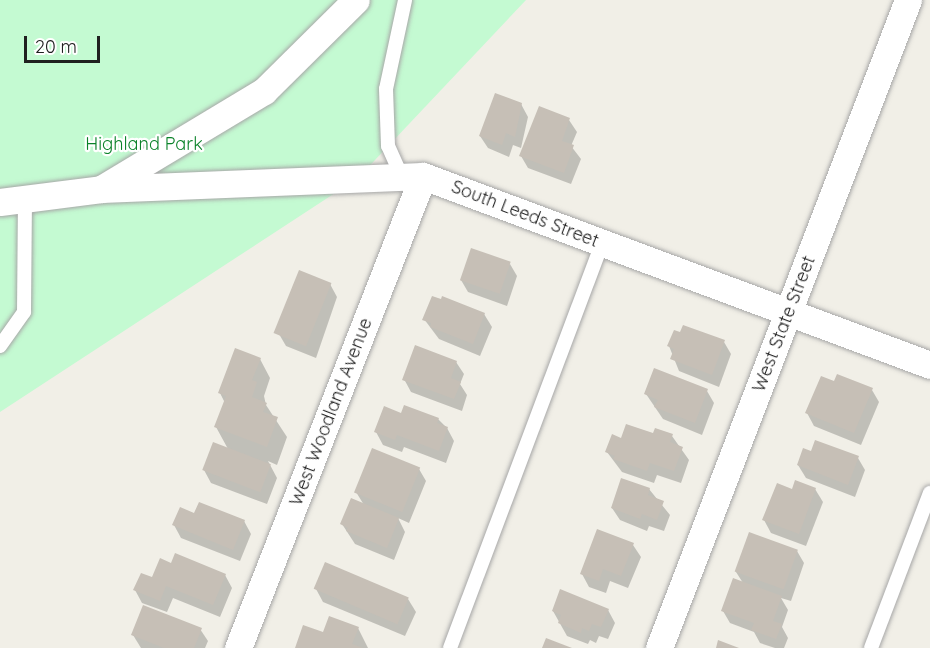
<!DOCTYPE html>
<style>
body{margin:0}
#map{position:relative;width:930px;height:648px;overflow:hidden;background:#f1efe7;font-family:Quicksand,sans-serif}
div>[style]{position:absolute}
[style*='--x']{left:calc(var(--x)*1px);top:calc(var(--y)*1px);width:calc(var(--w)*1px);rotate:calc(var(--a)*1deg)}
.park>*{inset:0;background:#c4fad2}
.shadow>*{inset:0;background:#0003}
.building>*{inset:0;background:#c6bfb6;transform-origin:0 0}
.roads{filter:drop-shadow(0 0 2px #a7a7a7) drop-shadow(0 0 2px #a7a7a7)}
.lane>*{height:14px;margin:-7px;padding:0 7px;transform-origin:7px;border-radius:7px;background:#fff}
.street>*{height:27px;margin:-13.5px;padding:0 13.5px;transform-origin:13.5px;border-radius:13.5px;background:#fff}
span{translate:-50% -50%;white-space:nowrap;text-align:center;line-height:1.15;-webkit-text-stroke:4.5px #fff;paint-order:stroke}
.park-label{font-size:18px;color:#0a8229}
.street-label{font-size:18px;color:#202020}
.scale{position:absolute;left:24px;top:36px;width:76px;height:27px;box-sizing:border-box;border:3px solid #202020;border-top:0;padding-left:8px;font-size:18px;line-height:21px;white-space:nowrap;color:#202020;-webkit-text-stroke:4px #fff;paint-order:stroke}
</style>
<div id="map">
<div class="park">
<div style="clip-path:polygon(0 0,526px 0,358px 178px,0 412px)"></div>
</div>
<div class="shadow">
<div style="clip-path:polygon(521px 104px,528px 117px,521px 148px,513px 145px,509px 157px,488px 148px,480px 136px)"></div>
<div style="clip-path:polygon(569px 120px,577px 132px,571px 146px,581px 159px,571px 184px,528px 168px,521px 156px)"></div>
<div style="clip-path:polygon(510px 264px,517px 276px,507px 306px,468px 292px,461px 280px)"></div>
<div style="clip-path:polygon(300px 272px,330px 284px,337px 297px,316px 358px,286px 346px,279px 334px)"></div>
<div style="clip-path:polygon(484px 314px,492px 327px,480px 356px,439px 339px,424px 319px)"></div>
<div style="clip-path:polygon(724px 342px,731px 354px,719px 387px,679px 371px,669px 346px)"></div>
<div style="clip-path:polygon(260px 359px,270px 378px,264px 396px,266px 405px,287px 437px,277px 465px,268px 461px,277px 478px,267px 504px,211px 483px,204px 470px,228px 449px,216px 427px,225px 403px,220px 393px)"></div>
<div style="clip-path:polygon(456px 362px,464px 374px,460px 384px,467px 395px,462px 411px,411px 392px,404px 379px)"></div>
<div style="clip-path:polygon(835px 383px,872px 390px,879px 402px,861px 445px,814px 426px,807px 413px)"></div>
<div style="clip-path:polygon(707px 391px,714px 403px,702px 435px,663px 419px,646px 394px)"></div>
<div style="clip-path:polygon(402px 414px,438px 419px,447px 428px,454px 441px,446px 463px,404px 447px,402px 452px,383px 445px,376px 432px)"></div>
<div style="clip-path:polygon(654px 435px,672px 436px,689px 460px,681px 483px,657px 475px,654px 483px,622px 472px,607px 452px,622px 440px)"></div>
<div style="clip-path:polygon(812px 453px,858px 458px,865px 470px,855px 497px,806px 478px,798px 465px)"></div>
<div style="clip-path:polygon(419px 469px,426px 481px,409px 523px,398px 518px,405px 532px,394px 560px,355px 544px,342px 524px,364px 505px,356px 492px)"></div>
<div style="clip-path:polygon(649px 489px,670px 515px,664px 531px,649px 526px,647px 531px,620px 520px,612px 508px)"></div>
<div style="clip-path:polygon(815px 489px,823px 502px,806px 546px,771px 533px,764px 520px,793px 491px)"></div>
<div style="clip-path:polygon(244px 521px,251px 534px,240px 561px,181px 538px,174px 525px)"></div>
<div style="clip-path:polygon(598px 531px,633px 545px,641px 557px,628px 588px,610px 581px,606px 593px,589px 587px,582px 574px)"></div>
<div style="clip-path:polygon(797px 551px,804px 563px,791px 601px,781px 598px,788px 610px,782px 627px,788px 638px,784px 648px,775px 648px,760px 643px,754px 632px,730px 623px,723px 611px,743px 583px,736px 572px)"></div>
<div style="clip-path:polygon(172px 565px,225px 575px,232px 588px,220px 617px,173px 598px,167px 612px,142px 603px,135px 590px)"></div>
<div style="clip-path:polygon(316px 589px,408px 599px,416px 612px,405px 636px,323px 602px)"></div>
<div style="clip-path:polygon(608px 610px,615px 623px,608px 639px,599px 636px,596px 643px,590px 640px,588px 644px,567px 636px,553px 611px)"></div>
<div style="clip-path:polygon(358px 628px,368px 648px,296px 648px,324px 634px)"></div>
<div style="clip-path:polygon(200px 629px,208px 641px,205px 648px,141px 648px,133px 635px)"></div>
</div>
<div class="building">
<div style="clip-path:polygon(495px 93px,522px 103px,515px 137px,506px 133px,502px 145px,479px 136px)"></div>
<div style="clip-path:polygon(539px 106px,570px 118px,562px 141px,574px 145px,564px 173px,519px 156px)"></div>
<div style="left:471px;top:248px;width:42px;height:34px;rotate:19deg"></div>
<div style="left:299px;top:270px;width:35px;height:68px;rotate:22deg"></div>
<div style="clip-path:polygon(432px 296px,441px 299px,442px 296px,485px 313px,473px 344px,430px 327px,431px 323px,422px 320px)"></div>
<div style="clip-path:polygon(683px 325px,725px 340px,712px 375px,670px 359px,674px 349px,667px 346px,674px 330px,680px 332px)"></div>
<div style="clip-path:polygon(415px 345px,457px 361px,451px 378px,461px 382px,454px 399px,402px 380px)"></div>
<div style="clip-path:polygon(235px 348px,261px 358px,252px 380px,257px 382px,252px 397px,267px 403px,263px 412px,278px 417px,267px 447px,214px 427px,226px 396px,218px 393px)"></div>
<div style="clip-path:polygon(654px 368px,708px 389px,695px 423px,654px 407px,658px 400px,644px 394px)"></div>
<div style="clip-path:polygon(837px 374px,873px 388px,854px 433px,805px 413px,821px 376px,834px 381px)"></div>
<div style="clip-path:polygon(404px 405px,439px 418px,437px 423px,448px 427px,439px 451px,397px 435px,395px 440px,374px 432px,384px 406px,401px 413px)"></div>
<div style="clip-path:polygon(626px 424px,653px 433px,655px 428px,673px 434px,670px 442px,683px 447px,674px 471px,650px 463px,647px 471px,613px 459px,615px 456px,605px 452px,612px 434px,621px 438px)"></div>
<div style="clip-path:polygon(815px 440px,859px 456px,848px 485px,797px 465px,803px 448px,811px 451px)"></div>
<div style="left:213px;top:442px;width:62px;height:30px;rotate:21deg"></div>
<div style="left:372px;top:448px;width:52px;height:48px;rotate:22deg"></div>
<div style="clip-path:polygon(621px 478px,650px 488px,648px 495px,664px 501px,657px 520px,642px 514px,640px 519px,611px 508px)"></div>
<div style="clip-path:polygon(795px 480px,816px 488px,799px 534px,762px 520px,777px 483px,792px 489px)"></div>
<div style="clip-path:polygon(351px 498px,399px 518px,387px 548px,346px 531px,348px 528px,340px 524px)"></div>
<div style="clip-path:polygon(199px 502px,245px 520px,233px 550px,172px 525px,180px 507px,194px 513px)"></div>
<div style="clip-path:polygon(597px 529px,634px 543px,621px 576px,603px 569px,599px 581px,580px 574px)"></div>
<div style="left:749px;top:532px;width:52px;height:42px;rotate:20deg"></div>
<div style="clip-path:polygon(175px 553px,226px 574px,213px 605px,166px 586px,160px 601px,133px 590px,141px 573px,152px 577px,160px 558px,171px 563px)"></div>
<div style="left:325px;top:562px;width:91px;height:29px;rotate:23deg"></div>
<div style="clip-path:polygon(733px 578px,782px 596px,773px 621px,782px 624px,776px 639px,751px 630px,754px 623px,721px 611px)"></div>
<div style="clip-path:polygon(560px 589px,609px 609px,601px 627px,592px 624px,589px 631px,582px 628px,581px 633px,558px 623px,561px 615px,552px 611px)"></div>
<div style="clip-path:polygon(143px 605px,202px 628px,194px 648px,164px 648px,131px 635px)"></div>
<div style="clip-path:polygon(329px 616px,359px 627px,352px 644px,363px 648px,295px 648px,303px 625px,323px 632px)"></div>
<div style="clip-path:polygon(546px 638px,572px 648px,542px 648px)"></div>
<div style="clip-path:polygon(718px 640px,739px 648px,716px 648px)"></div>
</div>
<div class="roads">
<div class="lane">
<div style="--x:401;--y:175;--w:32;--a:-114"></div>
<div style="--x:388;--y:146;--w:57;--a:-92"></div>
<div style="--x:386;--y:89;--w:91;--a:-77.9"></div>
<div style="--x:0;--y:346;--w:42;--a:-54.8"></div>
<div style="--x:24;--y:312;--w:113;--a:-89.5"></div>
<div style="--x:450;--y:648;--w:432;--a:-69.4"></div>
<div style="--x:871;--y:648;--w:166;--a:-69.2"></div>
</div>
<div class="street">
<div style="--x:101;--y:189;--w:322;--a:-2.3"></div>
<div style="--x:423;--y:176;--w:541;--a:20.44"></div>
<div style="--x:0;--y:202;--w:102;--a:-7.3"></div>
<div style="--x:101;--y:189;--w:190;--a:-31"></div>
<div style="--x:264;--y:91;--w:129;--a:-44.7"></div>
<div style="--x:238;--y:648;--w:507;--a:-68.6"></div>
<div style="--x:659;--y:648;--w:694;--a:-68.98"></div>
</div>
</div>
<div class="park-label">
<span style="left:144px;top:144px">Highland Park</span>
</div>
<div class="street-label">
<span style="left:525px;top:214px;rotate:21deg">South Leeds Street</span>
<span style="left:784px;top:324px;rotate:-69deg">West State Street</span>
<span style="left:331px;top:412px;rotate:-69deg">West Woodland Avenue</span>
</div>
<div class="scale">20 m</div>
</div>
